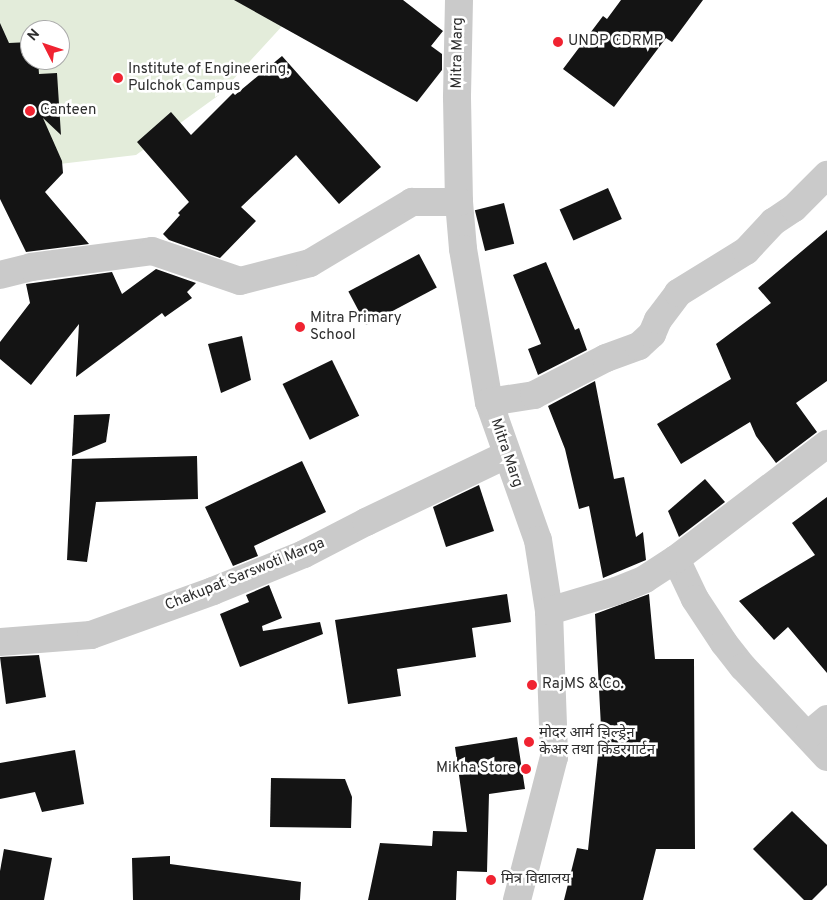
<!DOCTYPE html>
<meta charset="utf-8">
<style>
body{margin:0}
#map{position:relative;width:827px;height:900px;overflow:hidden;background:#fff;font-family:Overpass,"Noto Sans Devanagari",sans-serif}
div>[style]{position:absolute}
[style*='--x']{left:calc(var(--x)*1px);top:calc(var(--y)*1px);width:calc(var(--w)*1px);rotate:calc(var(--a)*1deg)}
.green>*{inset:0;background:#e3ecda}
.building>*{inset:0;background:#141414;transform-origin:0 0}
.minor>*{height:28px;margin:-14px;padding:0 14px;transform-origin:14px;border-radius:14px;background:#cacaca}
.dots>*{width:14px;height:14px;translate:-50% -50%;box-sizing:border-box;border:2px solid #fff;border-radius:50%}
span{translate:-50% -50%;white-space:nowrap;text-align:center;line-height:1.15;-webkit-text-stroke:5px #fff;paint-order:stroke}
.poi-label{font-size:15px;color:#2d2d2d}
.left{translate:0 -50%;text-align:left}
.right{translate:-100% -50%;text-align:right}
.street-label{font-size:15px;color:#2d2d2d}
.north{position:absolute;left:20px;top:20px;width:50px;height:50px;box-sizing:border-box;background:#fff;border:1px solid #ababab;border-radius:50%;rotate:311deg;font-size:14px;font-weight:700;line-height:20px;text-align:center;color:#2d2d2d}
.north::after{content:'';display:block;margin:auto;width:18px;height:22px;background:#f02331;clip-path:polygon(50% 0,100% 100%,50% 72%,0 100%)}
</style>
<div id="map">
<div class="green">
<div style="clip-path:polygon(evenodd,0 0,306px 0,219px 95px,136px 155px,0 171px,0 0,30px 30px,60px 30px,60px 60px,30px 60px,30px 30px)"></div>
</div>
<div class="building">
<div style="clip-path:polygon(234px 0,403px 0,443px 31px,431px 46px,442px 54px,442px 70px,417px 102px)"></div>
<div style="clip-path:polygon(621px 0,703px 0,672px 42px,666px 38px,614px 107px,563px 69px,603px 16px,607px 19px)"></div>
<div style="clip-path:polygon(0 23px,9px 43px,30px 42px,30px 60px,38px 60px,39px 74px,57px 73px,61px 135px,43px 118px,62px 161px,63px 173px,45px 192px,89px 244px,26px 252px,0 199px)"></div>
<div style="clip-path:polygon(282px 56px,381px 167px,339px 204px,296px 155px,241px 207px,256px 221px,220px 258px,169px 240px,163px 234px,180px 215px,178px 213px,189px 202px,137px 142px,171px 112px,191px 135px,233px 93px,235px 95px)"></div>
<div style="left:608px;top:188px;width:34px;height:53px;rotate:66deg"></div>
<div style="left:504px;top:203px;width:42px;height:30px;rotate:76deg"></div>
<div style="clip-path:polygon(827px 230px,827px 381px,796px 403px,817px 432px,776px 463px,756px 436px,750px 422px,681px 464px,657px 424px,731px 379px,716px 344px,771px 303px,758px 288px)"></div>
<div style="left:419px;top:254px;width:38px;height:80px;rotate:62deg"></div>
<div style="clip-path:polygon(546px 262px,575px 330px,579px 328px,587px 350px,538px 375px,528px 349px,541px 344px,513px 275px)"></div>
<div style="clip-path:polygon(156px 269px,196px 283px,187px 292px,192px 298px,165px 317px,162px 313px,76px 377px,79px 324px,31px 385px,0 359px,0 342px,30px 303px,26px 284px,112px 272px,122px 294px)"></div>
<div style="clip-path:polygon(242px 336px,251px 380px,221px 393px,208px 344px)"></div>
<div style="left:332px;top:360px;width:62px;height:55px;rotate:64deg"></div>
<div style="clip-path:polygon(595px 381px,614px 479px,624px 477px,636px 537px,643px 532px,646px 560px,603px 578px,589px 506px,579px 509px,565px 449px,548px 406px)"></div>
<div style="clip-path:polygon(110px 414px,106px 442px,72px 456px,74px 415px)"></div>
<div style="clip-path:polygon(197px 456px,198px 499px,96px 502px,87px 562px,67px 560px,72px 459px)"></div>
<div style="clip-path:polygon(302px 461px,326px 512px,254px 546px,258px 556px,233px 566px,205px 507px)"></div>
<div style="clip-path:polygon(705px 479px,725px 502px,679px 537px,668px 511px)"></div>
<div style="clip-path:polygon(479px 485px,494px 531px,446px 547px,433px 507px)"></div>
<div style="clip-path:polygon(827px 497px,827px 673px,788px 627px,774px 640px,739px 601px,815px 555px,792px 523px)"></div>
<div style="clip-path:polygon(269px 585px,282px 618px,262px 626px,263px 631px,320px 622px,323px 634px,240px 667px,220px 614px,249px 602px,246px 595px)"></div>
<div style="clip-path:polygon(507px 594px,511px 622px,472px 628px,476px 657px,397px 669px,401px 696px,348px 704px,335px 620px)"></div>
<div style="clip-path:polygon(649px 594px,655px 659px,694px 659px,695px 849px,656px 849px,643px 900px,564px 900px,577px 848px,588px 850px,601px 727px,595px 614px)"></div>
<div style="clip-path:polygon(39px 655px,46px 697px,6px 704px,0 657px)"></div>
<div style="clip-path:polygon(517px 737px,525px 789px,489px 794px,487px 872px,457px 871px,456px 900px,368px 900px,380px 843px,432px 846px,433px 831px,467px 832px,455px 747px)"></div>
<div style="clip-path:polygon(75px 750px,84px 804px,42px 812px,35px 792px,0 799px,0 763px)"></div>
<div style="clip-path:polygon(271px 778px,345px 779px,352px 797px,351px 828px,270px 827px)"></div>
<div style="clip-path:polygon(792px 811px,827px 845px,827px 885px,812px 900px,804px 900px,753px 849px)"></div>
<div style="clip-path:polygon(4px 849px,52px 858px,44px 900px,0 900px,0 871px)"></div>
<div style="clip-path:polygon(170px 856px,170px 864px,301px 882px,300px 900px,133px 900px,132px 858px)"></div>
</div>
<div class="minor">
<div style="--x:459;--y:0;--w:98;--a:91.2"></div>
<div style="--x:457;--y:98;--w:104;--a:88.9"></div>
<div style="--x:459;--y:202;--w:47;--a:85.1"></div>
<div style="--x:463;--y:249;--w:155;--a:80.4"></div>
<div style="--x:489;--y:402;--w:146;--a:70.5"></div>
<div style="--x:538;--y:540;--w:72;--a:81.2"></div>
<div style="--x:549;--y:611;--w:146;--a:88"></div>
<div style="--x:554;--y:757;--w:148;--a:104.5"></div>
<div style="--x:0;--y:275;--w:32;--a:-14"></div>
<div style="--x:31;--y:267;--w:122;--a:-7.5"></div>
<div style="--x:152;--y:251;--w:93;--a:18.8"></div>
<div style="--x:240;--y:281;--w:72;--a:-14.4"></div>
<div style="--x:310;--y:263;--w:119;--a:-30.9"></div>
<div style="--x:412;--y:202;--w:47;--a:0"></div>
<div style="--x:489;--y:402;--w:46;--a:-8.8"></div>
<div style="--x:534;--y:395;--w:81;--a:-27.2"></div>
<div style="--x:606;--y:358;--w:35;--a:-20"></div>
<div style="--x:639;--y:346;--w:18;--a:-43"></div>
<div style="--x:652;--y:334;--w:15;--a:-67"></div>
<div style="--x:658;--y:320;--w:34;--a:-53"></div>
<div style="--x:678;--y:293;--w:80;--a:-31.7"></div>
<div style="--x:746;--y:251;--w:40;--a:-47"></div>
<div style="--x:773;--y:222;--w:25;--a:-34"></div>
<div style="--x:794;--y:208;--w:47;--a:-45"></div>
<div style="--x:676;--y:559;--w:44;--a:64.6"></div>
<div style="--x:695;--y:599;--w:53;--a:56.6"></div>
<div style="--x:724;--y:643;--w:31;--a:52"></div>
<div style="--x:743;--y:667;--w:123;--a:47"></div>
<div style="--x:549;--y:611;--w:70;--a:-16.6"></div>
<div style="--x:616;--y:591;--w:31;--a:-22"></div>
<div style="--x:645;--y:579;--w:37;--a:-33"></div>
<div style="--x:676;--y:559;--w:190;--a:-37.3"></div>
<div style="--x:0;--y:642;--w:91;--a:-4.4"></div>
<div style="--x:91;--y:635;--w:130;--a:-19.8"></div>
<div style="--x:213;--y:591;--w:98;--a:-22.1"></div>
<div style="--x:304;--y:554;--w:70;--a:-27.3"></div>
<div style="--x:366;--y:522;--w:155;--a:-25.6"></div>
<div style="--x:808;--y:735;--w:25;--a:-40"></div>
</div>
<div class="dots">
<div style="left:558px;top:42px;background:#f02331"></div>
<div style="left:118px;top:78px;background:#f02331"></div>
<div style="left:30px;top:111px;background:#f02331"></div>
<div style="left:300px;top:327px;background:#f02331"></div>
<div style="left:532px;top:685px;background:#f02331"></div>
<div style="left:529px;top:742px;background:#f02331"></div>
<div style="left:526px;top:769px;background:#f02331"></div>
<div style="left:491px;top:880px;background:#f02331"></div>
</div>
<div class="poi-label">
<span class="left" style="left:568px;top:42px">UNDP CDRMP</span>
<span class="left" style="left:128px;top:78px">Institute of Engineering,<br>Pulchok Campus</span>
<span class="left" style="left:40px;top:111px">Canteen</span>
<span class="left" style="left:310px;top:327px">Mitra Primary<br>School</span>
<span class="left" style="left:542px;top:685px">RajMS &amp; Co.</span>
<span class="left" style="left:539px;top:742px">मोदर आर्म चिल्ड्रेन<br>केअर तथा किंडरगार्टन</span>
<span class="right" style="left:516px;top:769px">Mikha Store</span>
<span class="left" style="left:501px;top:880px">मित्र विद्यालय</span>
</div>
<div class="street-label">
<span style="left:458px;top:53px;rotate:-89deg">Mitra Marg</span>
<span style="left:506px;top:453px;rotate:71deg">Mitra Marg</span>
<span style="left:245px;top:575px;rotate:-22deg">Chakupat Sarswoti Marga</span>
</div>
<div class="north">N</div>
</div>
